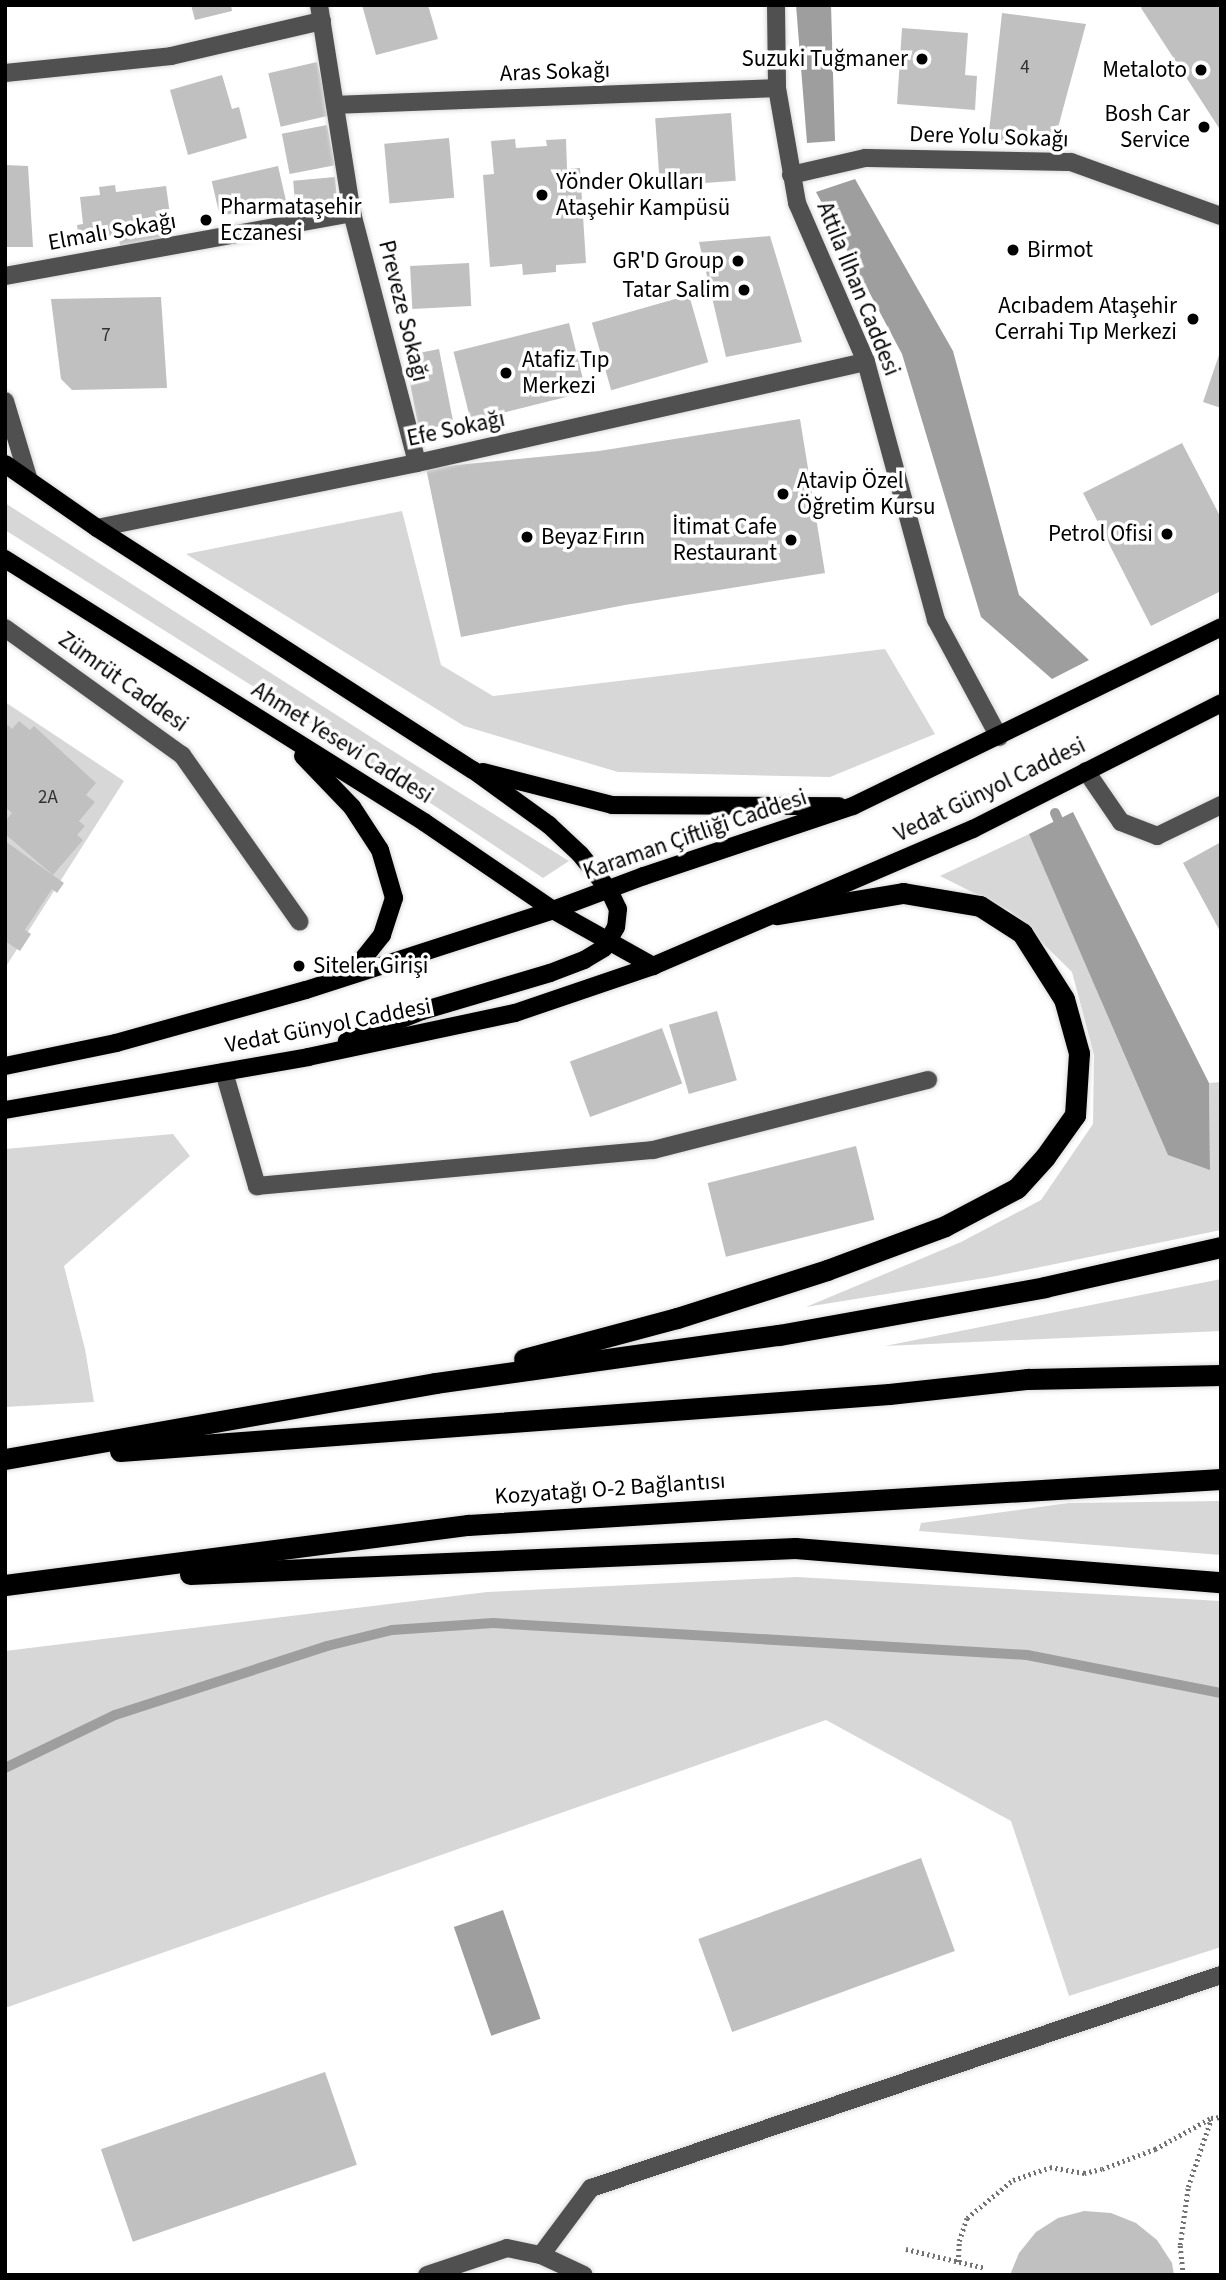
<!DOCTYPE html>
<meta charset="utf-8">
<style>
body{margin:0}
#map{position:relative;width:1226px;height:2280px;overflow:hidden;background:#fff;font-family:"Source Sans 3",sans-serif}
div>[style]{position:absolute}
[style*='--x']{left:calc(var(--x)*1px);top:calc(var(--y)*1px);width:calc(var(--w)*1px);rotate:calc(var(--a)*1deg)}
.green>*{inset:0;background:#d7d7d7}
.water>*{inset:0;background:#9e9e9e;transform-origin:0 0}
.stream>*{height:10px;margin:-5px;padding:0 5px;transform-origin:5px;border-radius:5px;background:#9e9e9e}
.building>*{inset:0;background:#c0c0c0;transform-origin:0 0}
.path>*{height:4.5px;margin-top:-2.25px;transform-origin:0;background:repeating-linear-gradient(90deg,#727272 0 2px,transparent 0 5.5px)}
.roads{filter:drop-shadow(0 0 2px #dbdbdb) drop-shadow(0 0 2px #dbdbdb)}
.minor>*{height:18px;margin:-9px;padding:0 9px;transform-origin:9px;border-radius:9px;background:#505050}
.major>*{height:18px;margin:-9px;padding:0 9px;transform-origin:9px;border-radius:9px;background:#000}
.highway>*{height:21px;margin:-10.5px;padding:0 10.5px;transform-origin:10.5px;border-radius:10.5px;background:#000}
.dots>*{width:19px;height:19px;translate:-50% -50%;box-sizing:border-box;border:4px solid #fff;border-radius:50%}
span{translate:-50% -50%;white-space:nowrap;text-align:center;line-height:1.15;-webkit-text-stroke:7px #fff;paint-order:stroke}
.number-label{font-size:19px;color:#303030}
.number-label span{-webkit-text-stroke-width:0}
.poi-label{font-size:23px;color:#000}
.right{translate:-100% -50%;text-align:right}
.left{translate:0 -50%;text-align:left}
.street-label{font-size:23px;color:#000}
.frame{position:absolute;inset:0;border:7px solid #000;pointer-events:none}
</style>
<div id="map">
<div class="green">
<div style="clip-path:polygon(5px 503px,385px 746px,569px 861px,543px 878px,289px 709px,5px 530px)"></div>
<div style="clip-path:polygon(402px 511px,441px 665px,493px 696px,885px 649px,935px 734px,830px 777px,618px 772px,464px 726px,186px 554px)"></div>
<div style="clip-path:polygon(5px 702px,124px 781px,5px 968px)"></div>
<div style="clip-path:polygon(1029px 834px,1169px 1155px,1210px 1169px,1209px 1083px,1221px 1082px,1221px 1230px,991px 1277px,806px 1307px,961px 1242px,1041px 1200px,1093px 1124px,1094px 1055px,1072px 972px,1010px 911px,940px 876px)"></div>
<div style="clip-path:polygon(173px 1134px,190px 1156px,64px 1266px,85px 1349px,94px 1402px,5px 1407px,5px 1149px)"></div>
<div style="clip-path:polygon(1221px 1279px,1221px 1331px,885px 1346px)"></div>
<div style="clip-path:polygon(1221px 1501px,1221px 1555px,919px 1531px,921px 1523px,1069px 1503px)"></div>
<div style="clip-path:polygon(797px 1577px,1221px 1601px,1221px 1947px,1069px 1996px,1011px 1821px,826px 1720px,5px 2008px,5px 1651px,487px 1592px)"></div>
</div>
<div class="water">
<div style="clip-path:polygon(796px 5px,831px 5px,835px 141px,807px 143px)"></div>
<div style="clip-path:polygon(855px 179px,953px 351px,1019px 595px,1089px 660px,1052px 679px,981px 617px,902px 354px,816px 192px)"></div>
<div style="clip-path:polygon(1073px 812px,1209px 1083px,1210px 1170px,1168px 1155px,1029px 834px)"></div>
<div style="left:503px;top:1910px;width:115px;height:52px;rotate:71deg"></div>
</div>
<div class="stream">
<div style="--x:1055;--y:813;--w:22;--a:66"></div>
<div style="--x:5;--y:1768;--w:122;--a:-25.7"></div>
<div style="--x:115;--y:1715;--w:223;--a:-18"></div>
<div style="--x:327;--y:1646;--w:67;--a:-13.8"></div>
<div style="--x:392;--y:1630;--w:101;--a:-4"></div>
<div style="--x:493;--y:1623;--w:535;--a:3.43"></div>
<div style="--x:1027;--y:1655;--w:198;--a:11.1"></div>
</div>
<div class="building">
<div style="clip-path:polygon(191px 5px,231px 5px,232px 11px,195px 20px)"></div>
<div style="clip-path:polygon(362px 5px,428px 5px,438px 39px,376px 55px)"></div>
<div style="clip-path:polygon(1142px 5px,1221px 5px,1221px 131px,1141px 8px)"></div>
<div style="clip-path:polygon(1002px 13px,1086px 24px,1053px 146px,988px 141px)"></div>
<div style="clip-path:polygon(902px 28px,968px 33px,965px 75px,977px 76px,975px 110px,897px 104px)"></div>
<div style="left:317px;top:62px;width:55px;height:50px;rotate:77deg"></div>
<div style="clip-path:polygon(222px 75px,232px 109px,239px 107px,247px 138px,188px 155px,170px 90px)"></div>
<div style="left:731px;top:113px;width:68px;height:76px;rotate:86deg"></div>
<div style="left:327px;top:125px;width:41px;height:46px;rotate:79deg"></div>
<div style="left:449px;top:138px;width:60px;height:65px;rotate:85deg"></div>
<div style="clip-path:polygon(515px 139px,516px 148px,547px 146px,546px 140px,566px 139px,567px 169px,580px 168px,586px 263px,556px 265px,556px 272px,523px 275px,522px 264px,490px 267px,483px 175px,494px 174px,491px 141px)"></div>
<div style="clip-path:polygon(5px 165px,28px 166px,33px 247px,5px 247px)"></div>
<div style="left:278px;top:166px;width:36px;height:68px;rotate:77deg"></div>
<div style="left:335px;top:177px;width:32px;height:42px;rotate:85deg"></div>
<div style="clip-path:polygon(115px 185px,116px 192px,166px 186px,174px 243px,121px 250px,118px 235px,101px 237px,102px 242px,80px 245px,77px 225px,83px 224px,80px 197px,100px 195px,99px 187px)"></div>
<div style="clip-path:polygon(770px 236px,802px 342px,726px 357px,699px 242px)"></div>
<div style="left:469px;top:263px;width:43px;height:59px;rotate:87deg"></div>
<div style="left:689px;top:295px;width:70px;height:101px;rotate:74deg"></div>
<div style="clip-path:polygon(161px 297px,167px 388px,72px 390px,61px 379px,51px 299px)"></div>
<div style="left:569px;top:323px;width:71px;height:119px;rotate:76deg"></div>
<div style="left:439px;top:349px;width:76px;height:35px;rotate:79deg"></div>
<div style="clip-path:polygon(1220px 352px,1221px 352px,1221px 408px,1203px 402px)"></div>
<div style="clip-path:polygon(800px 419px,825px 573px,625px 605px,461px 637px,426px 468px,599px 451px)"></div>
<div style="clip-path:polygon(1182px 443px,1221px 518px,1221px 591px,1151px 626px,1083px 493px)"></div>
<div style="clip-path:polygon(19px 721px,30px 730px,34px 726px,96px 783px,86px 795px,95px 802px,79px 821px,85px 826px,77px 835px,83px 840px,53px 875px,5px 834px,5px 821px,12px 813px,5px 807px,5px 728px,8px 725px,12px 729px)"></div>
<div style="clip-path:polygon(5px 841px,64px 883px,57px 893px,52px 889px,25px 930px,31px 934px,20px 951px,5px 941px)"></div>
<div style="clip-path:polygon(1221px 842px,1221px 933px,1183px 863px)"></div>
<div style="left:717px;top:1011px;width:72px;height:50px;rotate:74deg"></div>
<div style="left:662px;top:1028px;width:59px;height:98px;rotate:70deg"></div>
<div style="left:856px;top:1146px;width:76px;height:153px;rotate:76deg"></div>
<div style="left:921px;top:1858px;width:99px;height:237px;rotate:70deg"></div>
<div style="left:325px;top:2072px;width:98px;height:237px;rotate:71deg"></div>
<div style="clip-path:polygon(1084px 2211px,1111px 2213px,1136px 2223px,1157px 2240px,1172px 2263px,1174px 2275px,1010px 2275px,1019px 2253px,1036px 2232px,1058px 2218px)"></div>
</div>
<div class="path">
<div style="--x:906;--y:2249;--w:81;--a:13.5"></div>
<div style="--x:958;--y:2262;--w:21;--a:-87"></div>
<div style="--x:959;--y:2241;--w:24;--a:-71"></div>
<div style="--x:967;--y:2218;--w:60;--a:-39.6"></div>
<div style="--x:1013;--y:2180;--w:39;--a:-19"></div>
<div style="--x:1050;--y:2167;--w:35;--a:10"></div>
<div style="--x:1084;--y:2173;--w:18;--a:-13"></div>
<div style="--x:1102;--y:2169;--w:57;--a:-20.7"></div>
<div style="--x:1155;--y:2149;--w:64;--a:-29"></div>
<div style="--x:1211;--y:2118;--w:10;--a:-6"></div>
<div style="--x:1183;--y:2275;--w:30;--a:-96"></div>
<div style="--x:1180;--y:2245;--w:59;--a:-82.1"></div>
<div style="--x:1188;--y:2187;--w:72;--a:-71.3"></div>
</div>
<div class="roads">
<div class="minor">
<div style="--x:319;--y:5;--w:211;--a:81"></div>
<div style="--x:352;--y:213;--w:258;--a:75.4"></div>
<div style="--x:776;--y:5;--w:83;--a:89.3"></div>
<div style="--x:777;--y:88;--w:117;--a:80.1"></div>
<div style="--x:797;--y:203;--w:173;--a:66.5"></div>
<div style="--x:866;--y:362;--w:267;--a:74.8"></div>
<div style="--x:936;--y:620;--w:133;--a:61.7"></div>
<div style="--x:5;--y:73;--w:167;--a:-5.8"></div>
<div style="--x:171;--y:56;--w:155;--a:-13.1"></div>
<div style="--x:335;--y:105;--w:442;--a:-2.2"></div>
<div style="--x:791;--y:175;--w:76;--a:-12.9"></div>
<div style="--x:865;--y:158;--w:206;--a:1.1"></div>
<div style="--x:1071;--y:162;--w:159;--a:19.8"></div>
<div style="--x:5;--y:276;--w:353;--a:-10.3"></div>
<div style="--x:5;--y:401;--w:79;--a:73.2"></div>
<div style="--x:97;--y:528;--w:327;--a:-11.5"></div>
<div style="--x:417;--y:463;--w:460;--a:-12.7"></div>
<div style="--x:5;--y:628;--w:218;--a:35.7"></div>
<div style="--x:182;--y:755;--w:204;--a:54.8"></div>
<div style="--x:1086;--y:771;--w:62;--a:55.5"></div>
<div style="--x:1121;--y:822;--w:39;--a:21"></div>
<div style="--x:1157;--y:836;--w:71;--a:-25.8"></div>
<div style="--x:224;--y:1072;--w:119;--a:73.9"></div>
<div style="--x:257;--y:1186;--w:398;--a:-5.2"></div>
<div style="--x:653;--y:1150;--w:284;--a:-14.3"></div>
<div style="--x:541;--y:2255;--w:84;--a:-53.3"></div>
<div style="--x:591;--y:2188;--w:665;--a:-18.68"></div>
<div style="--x:427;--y:2275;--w:84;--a:-18.6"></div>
<div style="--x:507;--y:2248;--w:35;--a:12"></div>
<div style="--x:541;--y:2255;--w:47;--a:24.9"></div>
</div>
<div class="major">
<div style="--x:5;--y:464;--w:112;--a:34.8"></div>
<div style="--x:97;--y:528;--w:447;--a:32.8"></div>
<div style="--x:473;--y:770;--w:94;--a:35.9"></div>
<div style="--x:549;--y:825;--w:42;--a:43.1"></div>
<div style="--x:580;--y:854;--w:46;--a:51.1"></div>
<div style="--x:609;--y:890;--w:21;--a:65"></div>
<div style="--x:618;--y:909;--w:18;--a:96"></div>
<div style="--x:616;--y:927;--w:24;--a:120"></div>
<div style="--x:604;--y:948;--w:23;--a:149"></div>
<div style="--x:584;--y:960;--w:36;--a:159"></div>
<div style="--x:550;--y:973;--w:134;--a:163.5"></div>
<div style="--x:422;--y:1011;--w:81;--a:158.2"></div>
<div style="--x:5;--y:559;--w:495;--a:32.1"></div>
<div style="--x:424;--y:822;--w:156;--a:34.3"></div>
<div style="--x:553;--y:910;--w:115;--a:29.2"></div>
<div style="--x:303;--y:756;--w:71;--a:46.1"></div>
<div style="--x:352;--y:807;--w:51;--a:56.9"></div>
<div style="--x:380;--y:850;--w:50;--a:73.7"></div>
<div style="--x:394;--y:898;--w:39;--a:108"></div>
<div style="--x:382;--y:935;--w:50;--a:128.5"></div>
<div style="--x:483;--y:772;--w:133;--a:14.3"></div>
<div style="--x:612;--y:805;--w:227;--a:0.3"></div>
<div style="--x:5;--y:1066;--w:113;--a:-11.7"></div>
<div style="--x:116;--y:1043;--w:197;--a:-15.6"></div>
<div style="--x:306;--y:990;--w:260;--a:-17.9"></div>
<div style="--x:553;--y:910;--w:97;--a:-20.5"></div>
<div style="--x:644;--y:876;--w:220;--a:-18.5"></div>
<div style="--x:853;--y:806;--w:409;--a:-25.9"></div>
<div style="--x:5;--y:1110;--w:308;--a:-9.9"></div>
<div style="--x:308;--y:1057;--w:212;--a:-12"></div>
<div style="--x:515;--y:1013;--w:146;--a:-18.8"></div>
<div style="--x:653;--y:966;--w:348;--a:-23.2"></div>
<div style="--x:973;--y:829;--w:278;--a:-26.9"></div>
</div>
<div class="highway">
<div style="--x:524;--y:1359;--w:158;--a:-15"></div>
<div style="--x:677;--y:1318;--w:157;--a:-17.7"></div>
<div style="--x:827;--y:1270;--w:126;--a:-20.4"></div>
<div style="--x:945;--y:1226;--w:81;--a:-27.8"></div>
<div style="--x:1017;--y:1188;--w:42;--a:-47.9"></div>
<div style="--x:1045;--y:1157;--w:52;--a:-54.5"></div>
<div style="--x:1075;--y:1115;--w:62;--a:-86.3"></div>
<div style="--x:1079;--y:1053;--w:56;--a:-105.5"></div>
<div style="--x:1064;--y:999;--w:78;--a:-122.5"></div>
<div style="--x:1022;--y:933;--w:50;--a:-147.3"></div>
<div style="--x:980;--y:906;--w:78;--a:-170.4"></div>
<div style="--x:903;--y:893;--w:128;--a:170.5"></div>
<div style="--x:120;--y:1451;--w:771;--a:-4.24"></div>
<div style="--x:889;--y:1394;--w:140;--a:-6.2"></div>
<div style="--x:1028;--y:1379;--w:193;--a:-1.2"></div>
<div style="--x:5;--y:1459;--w:438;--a:-10"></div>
<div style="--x:436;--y:1383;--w:346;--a:-8"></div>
<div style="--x:779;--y:1335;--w:270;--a:-10.2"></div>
<div style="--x:1045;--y:1287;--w:180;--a:-12.8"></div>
<div style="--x:190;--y:1574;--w:606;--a:-2.46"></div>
<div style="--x:795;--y:1548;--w:427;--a:4.6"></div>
<div style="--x:5;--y:1585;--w:467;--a:-7.4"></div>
<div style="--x:468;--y:1525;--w:754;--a:-3.5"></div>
</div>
</div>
<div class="dots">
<div style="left:922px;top:59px;background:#000"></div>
<div style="left:1201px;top:70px;background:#000"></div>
<div style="left:1204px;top:127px;background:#000"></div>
<div style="left:542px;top:195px;background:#000"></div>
<div style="left:206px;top:220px;background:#000"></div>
<div style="left:1013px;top:250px;background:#000"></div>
<div style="left:738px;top:261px;background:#000"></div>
<div style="left:744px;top:290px;background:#000"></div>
<div style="left:1193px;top:319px;background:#000"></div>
<div style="left:506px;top:373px;background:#000"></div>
<div style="left:783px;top:494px;background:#000"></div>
<div style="left:1167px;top:534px;background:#000"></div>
<div style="left:527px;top:537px;background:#000"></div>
<div style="left:791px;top:540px;background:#000"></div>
<div style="left:299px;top:966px;background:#000"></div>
</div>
<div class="number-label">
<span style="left:1025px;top:68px">4</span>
<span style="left:106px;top:336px">7</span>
<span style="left:48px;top:798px">2A</span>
</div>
<div class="poi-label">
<span class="right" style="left:908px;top:59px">Suzuki Tuğmaner</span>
<span class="right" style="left:1187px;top:70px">Metaloto</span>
<span class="right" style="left:1190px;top:127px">Bosh Car<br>Service</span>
<span class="left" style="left:556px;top:195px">Yönder Okulları<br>Ataşehir Kampüsü</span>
<span class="left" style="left:220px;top:220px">Pharmataşehir<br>Eczanesi</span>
<span class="left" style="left:1027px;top:250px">Birmot</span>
<span class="right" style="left:724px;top:261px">GR'D Group</span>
<span class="right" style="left:730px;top:290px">Tatar Salim</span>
<span class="right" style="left:1177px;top:319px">Acıbadem Ataşehir<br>Cerrahi Tıp Merkezi</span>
<span class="left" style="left:522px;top:373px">Atafiz Tıp<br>Merkezi</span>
<span class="left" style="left:797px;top:494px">Atavip Özel<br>Öğretim Kursu</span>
<span class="right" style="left:777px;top:540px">İtimat Cafe<br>Restaurant</span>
<span class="right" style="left:1153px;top:534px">Petrol Ofisi</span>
<span class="left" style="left:541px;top:537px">Beyaz Fırın</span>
<span class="left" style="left:313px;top:966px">Siteler Girişi</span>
</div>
<div class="street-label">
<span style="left:555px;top:72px;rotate:-2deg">Aras Sokağı</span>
<span style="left:989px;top:137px;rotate:2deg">Dere Yolu Sokağı</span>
<span style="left:112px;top:232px;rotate:-10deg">Elmalı Sokağı</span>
<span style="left:858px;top:289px;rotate:68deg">Attila İlhan Caddesi</span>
<span style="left:403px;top:311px;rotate:76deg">Preveze Sokağı</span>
<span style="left:456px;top:429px;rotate:-12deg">Efe Sokağı</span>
<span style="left:123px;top:682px;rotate:36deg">Zümrüt Caddesi</span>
<span style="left:342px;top:743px;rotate:32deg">Ahmet Yesevi Caddesi</span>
<span style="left:990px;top:790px;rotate:-26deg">Vedat Günyol Caddesi</span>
<span style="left:695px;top:835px;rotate:-19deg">Karaman Çiftliği Caddesi</span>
<span style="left:328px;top:1026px;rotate:-11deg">Vedat Günyol Caddesi</span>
<span style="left:610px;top:1489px;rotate:-4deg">Kozyatağı O-2 Bağlantısı</span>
</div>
<div class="frame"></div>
</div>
